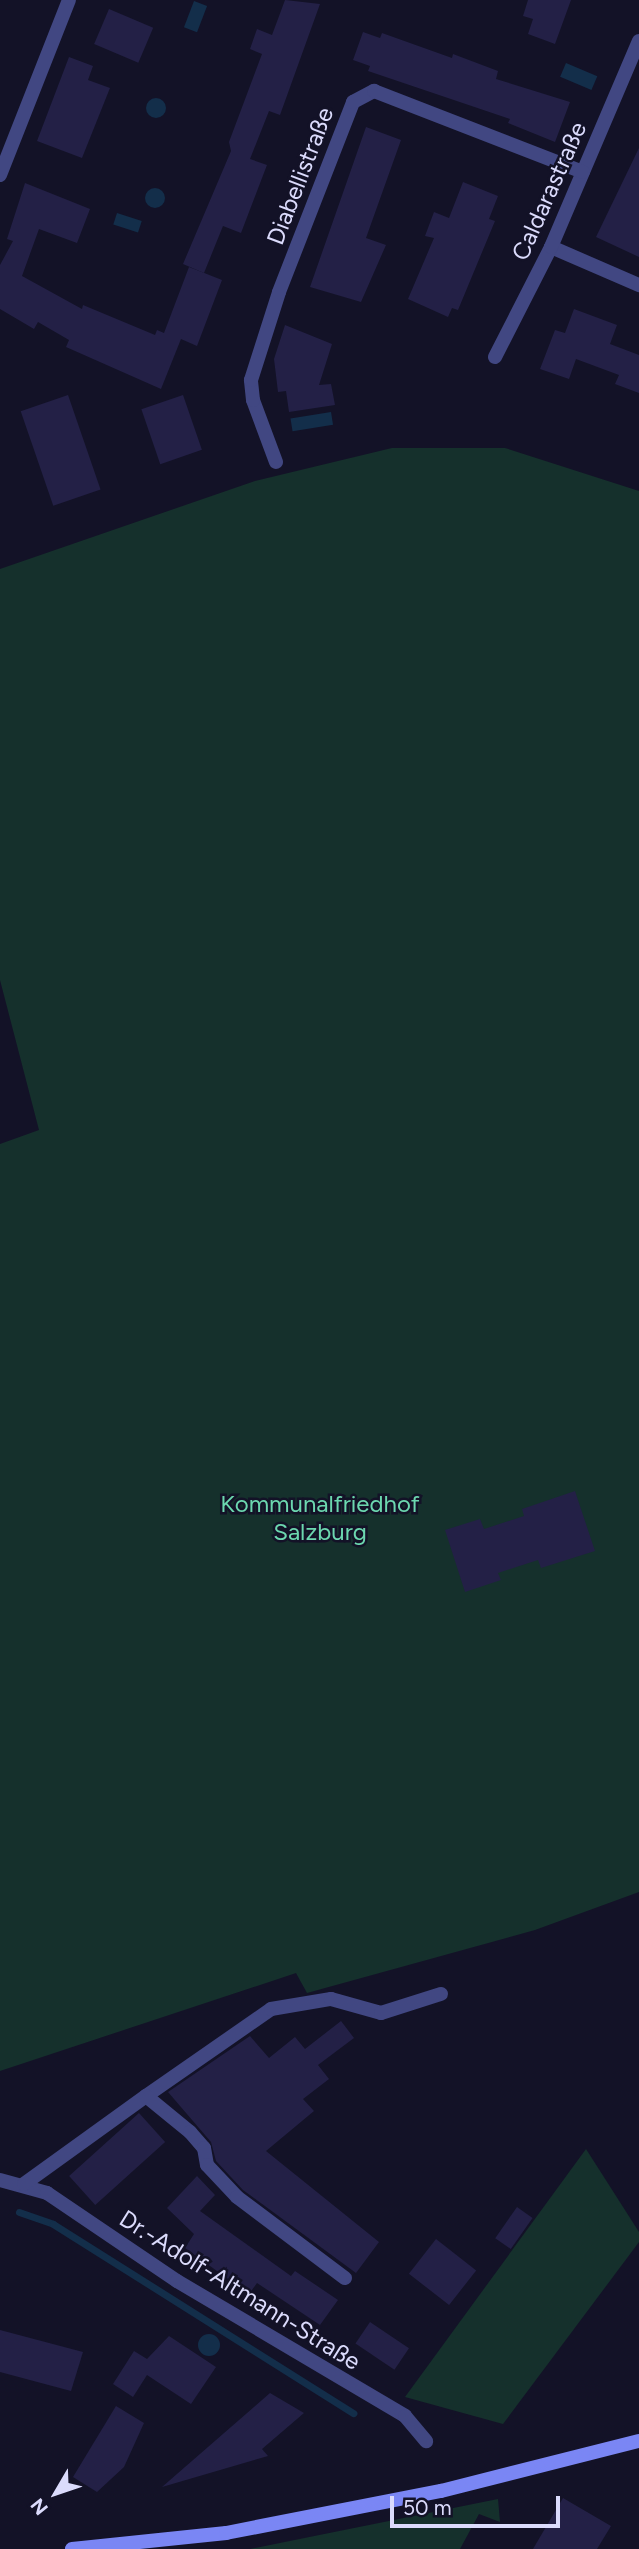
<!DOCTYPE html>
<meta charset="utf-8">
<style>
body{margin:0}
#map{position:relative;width:639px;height:2549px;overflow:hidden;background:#131227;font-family:Figtree,sans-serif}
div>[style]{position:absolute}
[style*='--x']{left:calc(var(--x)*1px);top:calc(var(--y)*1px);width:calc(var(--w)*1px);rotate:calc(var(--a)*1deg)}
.green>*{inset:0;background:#15302c}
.water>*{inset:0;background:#132e4a;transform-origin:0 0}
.round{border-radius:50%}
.stream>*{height:7px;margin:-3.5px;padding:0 3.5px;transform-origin:3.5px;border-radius:3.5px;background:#132e4a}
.building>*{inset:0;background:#232046;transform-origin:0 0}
.minor>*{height:14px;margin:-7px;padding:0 7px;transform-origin:7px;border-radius:7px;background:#414782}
.secondary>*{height:14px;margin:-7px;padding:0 7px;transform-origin:7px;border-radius:7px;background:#7a86f4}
span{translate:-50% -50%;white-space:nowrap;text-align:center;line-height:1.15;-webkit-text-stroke:5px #131227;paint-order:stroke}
.street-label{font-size:24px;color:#dbdbfc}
.park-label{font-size:24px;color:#6cd7af}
.north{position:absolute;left:21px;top:2458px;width:70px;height:70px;-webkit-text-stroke:5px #131227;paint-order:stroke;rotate:231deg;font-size:19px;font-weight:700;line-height:28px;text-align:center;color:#dbdbfc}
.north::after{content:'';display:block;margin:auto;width:24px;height:32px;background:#dbdbfc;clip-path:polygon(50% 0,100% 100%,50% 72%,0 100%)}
.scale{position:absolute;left:390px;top:2496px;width:170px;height:32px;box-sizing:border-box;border:4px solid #dbdbfc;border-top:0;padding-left:9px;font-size:21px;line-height:24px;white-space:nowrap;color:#dbdbfc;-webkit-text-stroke:5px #131227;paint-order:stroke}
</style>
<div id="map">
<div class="green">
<div style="clip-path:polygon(392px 448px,505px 448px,639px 491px,639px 1892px,535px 1930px,307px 1993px,296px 1973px,0 2071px,0 1144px,39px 1130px,0 980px,0 569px,255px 481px)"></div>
<div style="clip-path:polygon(586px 2149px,639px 2232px,639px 2242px,503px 2424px,405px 2397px)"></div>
<div style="clip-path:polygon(498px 2499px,500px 2522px,479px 2514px,460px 2549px,250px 2549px)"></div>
</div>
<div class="water">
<div style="left:194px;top:1px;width:14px;height:28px;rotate:21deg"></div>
<div style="left:566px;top:63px;width:34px;height:15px;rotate:23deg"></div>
<div class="round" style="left:146px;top:98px;width:20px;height:20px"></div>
<div class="round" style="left:145px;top:188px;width:20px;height:20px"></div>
<div style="left:117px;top:213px;width:26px;height:12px;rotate:18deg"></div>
<div style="left:331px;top:412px;width:13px;height:41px;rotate:81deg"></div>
<div class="round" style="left:198px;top:2334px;width:22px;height:22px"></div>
</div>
<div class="stream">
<div style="--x:19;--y:2212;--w:36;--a:19"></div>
<div style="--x:53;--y:2224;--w:355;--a:32.2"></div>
</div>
<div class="building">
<div style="clip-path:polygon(285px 0,320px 4px,280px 115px,269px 111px,250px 159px,267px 165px,241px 233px,223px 226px,204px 273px,183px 264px,231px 151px,229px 142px,262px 54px,250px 49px,257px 29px,272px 35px)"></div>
<div style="clip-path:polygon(528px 0,571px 0,555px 44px,528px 34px,533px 19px,523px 16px)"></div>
<div style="left:109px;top:9px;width:48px;height:38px;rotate:23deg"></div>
<div style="clip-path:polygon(363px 32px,380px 38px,382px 33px,452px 58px,453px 54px,498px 71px,496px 79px,570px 102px,555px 142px,508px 123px,510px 119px,368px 71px,370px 66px,353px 60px)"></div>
<div style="clip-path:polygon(69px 57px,93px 66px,88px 80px,110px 88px,82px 158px,37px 141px)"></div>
<div style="clip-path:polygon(366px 127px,401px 140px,366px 238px,386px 245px,361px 302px,310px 287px)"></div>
<div style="clip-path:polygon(639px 148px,639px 257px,596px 237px)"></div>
<div style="clip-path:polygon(463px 182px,498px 196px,489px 219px,495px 221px,458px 310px,452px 308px,448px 317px,408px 299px,434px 238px,425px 236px,434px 212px,449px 218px)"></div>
<div style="clip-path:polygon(25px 183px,90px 209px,77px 243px,39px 229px,22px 276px,82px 309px,83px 305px,155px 335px,157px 330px,164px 333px,189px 267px,222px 280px,197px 346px,181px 339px,161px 389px,66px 347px,69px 340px,38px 322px,34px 329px,0 309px,0 265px,13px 241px,7px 239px)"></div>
<div style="clip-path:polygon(574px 309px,617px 325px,610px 344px,639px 355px,639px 393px,615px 384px,619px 375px,576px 359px,569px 379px,540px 369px,555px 330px,565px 333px)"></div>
<div style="clip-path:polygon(285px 325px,332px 344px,319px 385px,331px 384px,335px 405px,289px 412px,286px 391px,278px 392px,274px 359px)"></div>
<div style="left:68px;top:395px;width:100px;height:50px;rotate:71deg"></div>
<div style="left:183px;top:395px;width:58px;height:44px;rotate:71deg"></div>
<div style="clip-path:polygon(575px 1491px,595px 1551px,541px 1568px,538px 1560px,498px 1573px,501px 1580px,465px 1592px,445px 1530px,480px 1519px,484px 1529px,524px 1516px,522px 1509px)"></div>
<div style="clip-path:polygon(341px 2021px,354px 2038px,318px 2065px,329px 2079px,303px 2099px,314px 2111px,266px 2151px,379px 2242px,356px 2273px,243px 2190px,216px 2161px,211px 2142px,168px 2092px,250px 2036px,269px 2058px,295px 2037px,305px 2049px)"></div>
<div style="left:139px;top:2113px;width:39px;height:94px;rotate:48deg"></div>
<div style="clip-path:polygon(197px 2176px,215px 2195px,200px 2211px,291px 2276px,295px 2271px,338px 2300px,320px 2325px,257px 2283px,249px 2294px,185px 2248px,194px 2234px,167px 2208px)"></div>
<div style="left:517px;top:2207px;width:19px;height:38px;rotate:35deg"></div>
<div style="left:436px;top:2239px;width:51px;height:44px;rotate:38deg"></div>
<div style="left:370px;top:2322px;width:47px;height:26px;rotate:34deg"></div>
<div style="clip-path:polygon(0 2330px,83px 2352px,71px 2391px,0 2372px)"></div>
<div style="clip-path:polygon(169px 2336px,216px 2367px,191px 2404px,147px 2375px,133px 2397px,113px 2384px,134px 2351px,147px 2359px)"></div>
<div style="clip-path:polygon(270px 2393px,304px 2413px,262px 2449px,268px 2456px,162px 2487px)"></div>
<div style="clip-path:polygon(116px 2406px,144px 2423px,124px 2467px,97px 2492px,73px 2477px)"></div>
<div style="clip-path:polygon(563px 2498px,611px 2526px,597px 2549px,533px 2549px)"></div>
</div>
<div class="minor">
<div style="--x:0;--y:175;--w:188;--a:-68.5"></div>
<div style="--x:551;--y:247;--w:96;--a:23.4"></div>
<div style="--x:495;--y:357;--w:123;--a:-63"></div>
<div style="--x:551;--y:247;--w:224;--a:-66.9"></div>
<div style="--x:276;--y:462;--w:66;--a:-110.4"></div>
<div style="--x:253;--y:400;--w:20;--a:-96"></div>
<div style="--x:251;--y:380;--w:92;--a:-72.3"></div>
<div style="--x:279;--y:292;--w:204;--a:-68.7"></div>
<div style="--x:353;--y:102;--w:24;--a:-28"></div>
<div style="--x:374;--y:91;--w:224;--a:21.2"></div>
<div style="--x:146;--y:2096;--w:152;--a:-34.8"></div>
<div style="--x:271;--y:2009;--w:61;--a:-9.5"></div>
<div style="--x:331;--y:1999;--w:52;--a:15.6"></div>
<div style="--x:381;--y:2013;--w:63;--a:-17.6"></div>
<div style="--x:0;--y:2180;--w:49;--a:15.5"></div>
<div style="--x:47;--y:2193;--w:157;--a:34.1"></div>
<div style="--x:177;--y:2281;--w:265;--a:30.6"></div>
<div style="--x:405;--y:2416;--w:33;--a:50"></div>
<div style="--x:24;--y:2184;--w:150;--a:-35.8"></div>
<div style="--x:146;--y:2096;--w:57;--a:39.3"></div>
<div style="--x:190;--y:2132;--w:21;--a:49"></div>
<div style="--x:204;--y:2148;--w:17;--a:80"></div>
<div style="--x:207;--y:2165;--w:44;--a:46.8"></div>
<div style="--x:237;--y:2197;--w:135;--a:36.9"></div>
</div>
<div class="secondary">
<div style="--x:72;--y:2549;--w:155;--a:-5.9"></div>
<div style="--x:226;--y:2533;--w:219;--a:-11.1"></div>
<div style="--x:441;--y:2491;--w:204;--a:-14.2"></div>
</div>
<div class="street-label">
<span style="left:300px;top:176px;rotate:-69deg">Diabellistraße</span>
<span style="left:549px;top:191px;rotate:-66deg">Caldarastraße</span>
<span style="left:240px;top:2290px;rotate:32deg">Dr.-Adolf-Altmann-Straße</span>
</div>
<div class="park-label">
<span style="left:320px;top:1518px">Kommunalfriedhof<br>Salzburg</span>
</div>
<div class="north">N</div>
<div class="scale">50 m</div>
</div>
